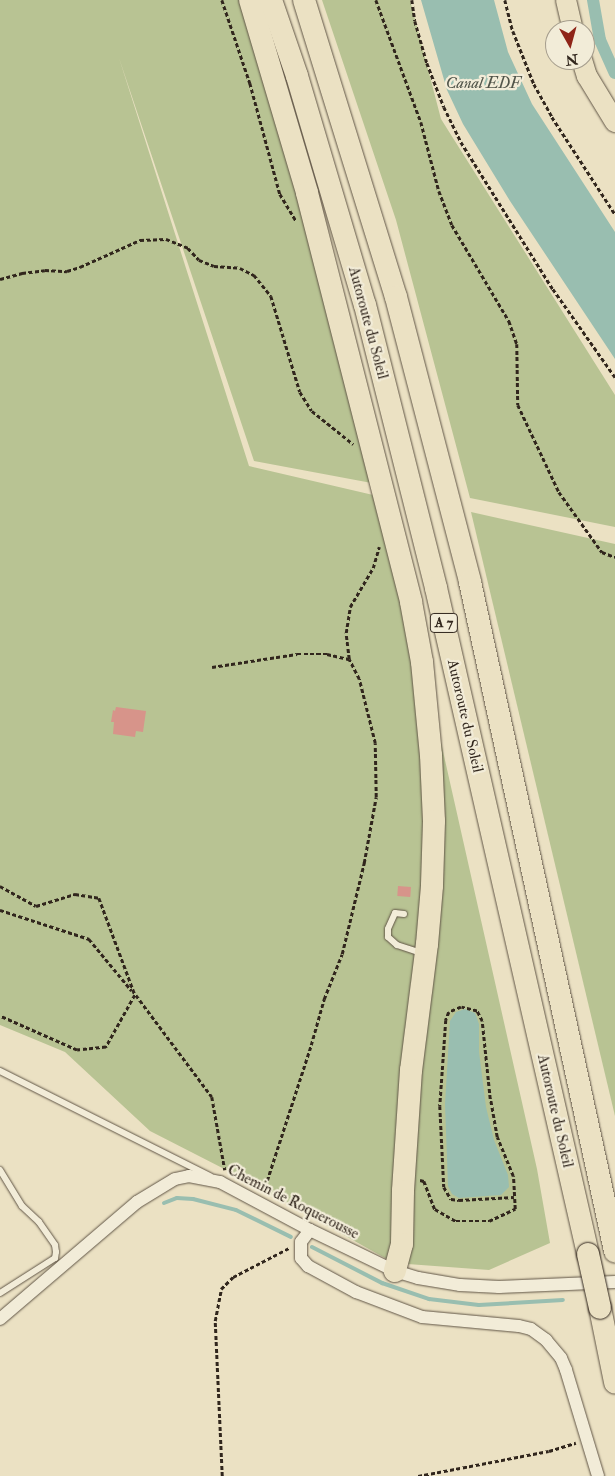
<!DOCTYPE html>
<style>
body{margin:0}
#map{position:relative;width:615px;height:1476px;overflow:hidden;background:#ebe1c3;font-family:"IM FELL Double Pica",serif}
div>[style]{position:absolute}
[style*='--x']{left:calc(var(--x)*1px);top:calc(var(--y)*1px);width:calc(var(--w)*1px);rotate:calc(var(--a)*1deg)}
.green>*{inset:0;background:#b8c393}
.water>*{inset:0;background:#99beb0}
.stream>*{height:4px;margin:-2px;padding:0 2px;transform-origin:2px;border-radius:2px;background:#99beb0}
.canal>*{height:12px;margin:-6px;padding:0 6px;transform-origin:6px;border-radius:6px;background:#99beb0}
.building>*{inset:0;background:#d7948a;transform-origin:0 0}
.path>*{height:2.5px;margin-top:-1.25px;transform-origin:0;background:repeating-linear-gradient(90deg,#31261d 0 4px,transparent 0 6.5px)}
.roads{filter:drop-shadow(0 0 1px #605546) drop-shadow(0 0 1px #605546)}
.lane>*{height:6px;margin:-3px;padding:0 3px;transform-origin:3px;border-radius:3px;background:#f2ecd8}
.street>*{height:12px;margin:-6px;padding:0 6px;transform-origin:6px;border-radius:6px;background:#f2ecd8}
.primary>*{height:20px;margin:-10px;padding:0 10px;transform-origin:10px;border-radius:10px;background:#ebe1c3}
.highway>*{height:22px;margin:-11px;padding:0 11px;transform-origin:11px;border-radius:11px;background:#ebe1c3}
.bridges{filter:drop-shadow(0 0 1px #31261d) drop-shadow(0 0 1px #31261d)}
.highway-bridge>*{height:22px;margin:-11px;padding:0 11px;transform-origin:11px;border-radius:11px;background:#ebe1c3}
span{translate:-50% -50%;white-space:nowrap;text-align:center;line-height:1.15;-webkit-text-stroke:4.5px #f2ecd8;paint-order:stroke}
.shield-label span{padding:1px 4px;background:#f2ecd8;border:1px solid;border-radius:4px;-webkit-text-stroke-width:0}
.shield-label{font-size:14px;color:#31261d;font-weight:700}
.street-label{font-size:15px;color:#31261d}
.water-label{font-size:16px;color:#505449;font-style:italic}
.north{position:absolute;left:545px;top:20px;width:50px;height:50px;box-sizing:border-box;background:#f2ecd8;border:1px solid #a59d8d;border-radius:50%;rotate:173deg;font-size:14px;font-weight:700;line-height:20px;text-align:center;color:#31261d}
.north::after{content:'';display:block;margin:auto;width:18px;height:22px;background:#8f2418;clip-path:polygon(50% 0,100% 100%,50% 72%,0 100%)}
</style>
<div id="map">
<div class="green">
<div style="clip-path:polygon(0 0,246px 0,393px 487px,254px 461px,119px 58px,249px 466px,386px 498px,537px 1169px,550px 1243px,489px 1270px,394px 1263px,238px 1176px,150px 1131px,65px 1052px,0 1025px)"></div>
<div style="clip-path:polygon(322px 0,410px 0,441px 119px,615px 395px,615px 527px,470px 498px,396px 220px)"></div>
<div style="clip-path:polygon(471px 512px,615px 544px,615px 1116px)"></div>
</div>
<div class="water">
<div style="clip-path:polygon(421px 0,494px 0,508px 52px,532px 104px,615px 232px,615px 359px,510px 201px,463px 124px,447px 90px)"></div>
<div style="clip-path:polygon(465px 1009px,475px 1013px,479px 1024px,479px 1052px,486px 1107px,494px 1140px,508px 1175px,509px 1187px,501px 1195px,459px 1198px,452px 1194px,448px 1186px,445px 1104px,450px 1021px,456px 1012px)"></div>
</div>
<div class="stream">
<div style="--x:164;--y:1203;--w:14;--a:-21"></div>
<div style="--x:177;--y:1198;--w:16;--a:4"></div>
<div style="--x:193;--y:1199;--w:44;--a:14.3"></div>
<div style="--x:236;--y:1210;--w:61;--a:26.1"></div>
<div style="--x:312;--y:1247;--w:79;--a:27.2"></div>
<div style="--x:382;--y:1283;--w:50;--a:18.8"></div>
<div style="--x:429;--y:1299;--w:50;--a:6.8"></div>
<div style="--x:479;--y:1305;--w:84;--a:-3.4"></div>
</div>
<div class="canal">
<div style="--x:593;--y:0;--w:41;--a:80.1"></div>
<div style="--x:600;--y:40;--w:36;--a:66"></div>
</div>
<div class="building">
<div style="clip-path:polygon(116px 707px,146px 711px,143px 732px,136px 731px,135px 737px,113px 734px,114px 722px,111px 722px,113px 710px,115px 711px)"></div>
<div style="left:398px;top:886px;width:13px;height:10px;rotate:4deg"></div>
</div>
<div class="path">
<div style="--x:222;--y:0;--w:88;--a:71.4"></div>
<div style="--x:250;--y:83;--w:115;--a:74.9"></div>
<div style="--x:280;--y:194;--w:31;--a:59"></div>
<div style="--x:376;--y:0;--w:130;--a:69.8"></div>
<div style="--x:421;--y:122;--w:71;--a:75.4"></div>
<div style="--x:439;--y:191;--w:36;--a:69"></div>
<div style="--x:452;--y:225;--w:112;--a:59.3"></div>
<div style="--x:509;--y:321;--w:24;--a:71"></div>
<div style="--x:517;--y:344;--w:61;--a:89.1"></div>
<div style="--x:518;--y:405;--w:96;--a:64.8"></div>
<div style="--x:559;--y:492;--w:74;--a:54.4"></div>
<div style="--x:602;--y:552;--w:14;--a:21"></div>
<div style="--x:412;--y:0;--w:21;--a:82"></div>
<div style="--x:415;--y:21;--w:44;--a:74.1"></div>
<div style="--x:427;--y:63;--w:47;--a:68.9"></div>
<div style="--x:444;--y:107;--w:39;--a:64"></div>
<div style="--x:461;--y:142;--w:173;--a:58"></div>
<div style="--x:553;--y:289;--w:108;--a:54.8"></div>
<div style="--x:505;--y:0;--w:32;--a:76"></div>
<div style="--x:513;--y:31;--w:57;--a:68.4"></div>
<div style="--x:534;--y:84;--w:38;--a:61"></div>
<div style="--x:552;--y:117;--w:116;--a:57"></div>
<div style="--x:0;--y:279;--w:23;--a:-15"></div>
<div style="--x:22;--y:273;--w:23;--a:-7"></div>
<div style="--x:45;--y:270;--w:22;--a:3"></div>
<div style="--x:67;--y:271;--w:14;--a:-17"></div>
<div style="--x:80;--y:267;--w:66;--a:-24.2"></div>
<div style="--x:140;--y:240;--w:26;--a:-2"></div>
<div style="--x:166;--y:239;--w:24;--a:22"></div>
<div style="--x:188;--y:248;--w:16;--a:47"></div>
<div style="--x:199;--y:260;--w:16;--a:22"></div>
<div style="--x:214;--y:266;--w:26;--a:4"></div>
<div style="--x:240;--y:268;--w:16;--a:27"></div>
<div style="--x:254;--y:275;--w:27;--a:51"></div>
<div style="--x:271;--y:296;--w:100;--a:73.2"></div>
<div style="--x:300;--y:392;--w:22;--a:58"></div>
<div style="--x:312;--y:411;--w:53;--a:38.8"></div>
<div style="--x:212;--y:667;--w:86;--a:-8.7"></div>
<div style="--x:297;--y:654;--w:30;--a:0"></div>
<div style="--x:327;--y:654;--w:23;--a:13"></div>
<div style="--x:0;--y:886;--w:41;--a:29.1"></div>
<div style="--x:36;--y:906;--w:41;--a:-17.1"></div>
<div style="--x:75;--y:894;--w:24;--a:9"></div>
<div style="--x:99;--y:898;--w:103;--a:69.6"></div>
<div style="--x:135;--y:995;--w:60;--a:119.1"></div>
<div style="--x:106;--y:1047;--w:29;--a:174"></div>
<div style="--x:77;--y:1050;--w:84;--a:-156.2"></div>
<div style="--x:0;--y:910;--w:94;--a:18"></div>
<div style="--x:89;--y:939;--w:67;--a:50.4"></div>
<div style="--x:136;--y:995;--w:127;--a:53.3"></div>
<div style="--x:212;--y:1097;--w:74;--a:79.9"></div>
<div style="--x:420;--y:1180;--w:4;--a:14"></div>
<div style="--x:424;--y:1181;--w:30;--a:69"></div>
<div style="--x:435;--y:1209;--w:24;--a:30"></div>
<div style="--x:456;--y:1221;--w:33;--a:0"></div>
<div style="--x:489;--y:1221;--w:29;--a:-25"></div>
<div style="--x:515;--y:1209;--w:33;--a:-93"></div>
<div style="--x:513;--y:1176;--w:42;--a:-112.3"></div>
<div style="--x:497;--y:1137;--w:39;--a:-100"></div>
<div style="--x:490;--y:1099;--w:78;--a:-95.9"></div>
<div style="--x:482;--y:1021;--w:11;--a:-117"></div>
<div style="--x:477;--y:1011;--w:16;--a:-166"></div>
<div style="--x:461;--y:1007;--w:13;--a:157"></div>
<div style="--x:449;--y:1012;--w:9;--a:111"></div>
<div style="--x:446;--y:1020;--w:86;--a:94"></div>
<div style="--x:440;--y:1106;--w:81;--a:87.2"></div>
<div style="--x:444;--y:1187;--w:14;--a:60"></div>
<div style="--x:451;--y:1199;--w:8;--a:7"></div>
<div style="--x:459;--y:1200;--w:55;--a:-3.1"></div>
<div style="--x:263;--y:1193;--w:156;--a:-72"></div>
<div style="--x:311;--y:1045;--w:48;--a:-74.2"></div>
<div style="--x:324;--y:999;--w:48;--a:-68.2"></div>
<div style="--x:342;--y:954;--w:94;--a:-76.4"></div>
<div style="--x:364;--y:863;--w:67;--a:-79.7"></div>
<div style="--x:376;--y:797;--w:54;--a:-91.1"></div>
<div style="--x:375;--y:743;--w:66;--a:-104"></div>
<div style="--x:359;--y:679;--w:22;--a:-117"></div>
<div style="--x:349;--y:659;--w:26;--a:-97"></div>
<div style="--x:346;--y:633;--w:26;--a:-81"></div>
<div style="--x:350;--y:607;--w:45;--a:-59.5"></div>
<div style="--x:373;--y:568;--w:22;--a:-74"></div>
<div style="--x:222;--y:1476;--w:155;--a:-92.6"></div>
<div style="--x:215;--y:1321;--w:33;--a:-79"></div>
<div style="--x:221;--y:1289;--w:17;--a:-45"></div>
<div style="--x:233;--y:1277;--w:63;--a:-27.4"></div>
<div style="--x:418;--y:1476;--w:133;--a:-10.8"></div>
<div style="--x:549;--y:1451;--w:28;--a:-17"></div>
</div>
<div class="roads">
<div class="lane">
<div style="--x:404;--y:914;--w:9;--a:-174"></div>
<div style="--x:395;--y:913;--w:17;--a:114"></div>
<div style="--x:388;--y:929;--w:8;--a:90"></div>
<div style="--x:388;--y:937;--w:12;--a:42"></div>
<div style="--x:397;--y:945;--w:26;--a:18"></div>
<div style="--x:0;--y:1071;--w:235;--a:26.6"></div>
<div style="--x:0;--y:1170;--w:42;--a:58.6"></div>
<div style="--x:22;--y:1206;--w:23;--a:43"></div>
<div style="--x:39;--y:1222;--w:28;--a:55"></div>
<div style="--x:55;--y:1245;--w:7;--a:82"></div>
<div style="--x:56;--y:1252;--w:6;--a:99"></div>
<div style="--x:55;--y:1258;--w:65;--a:147.5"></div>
</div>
<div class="street">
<div style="--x:310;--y:1230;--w:15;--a:127"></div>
<div style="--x:301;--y:1242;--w:16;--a:90"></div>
<div style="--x:301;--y:1258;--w:11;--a:49"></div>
<div style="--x:308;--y:1266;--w:55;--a:28.4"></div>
<div style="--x:356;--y:1292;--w:71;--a:20.7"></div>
<div style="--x:422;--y:1317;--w:97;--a:5.3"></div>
<div style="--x:519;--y:1326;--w:12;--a:14"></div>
<div style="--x:531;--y:1329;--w:19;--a:36"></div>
<div style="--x:546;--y:1340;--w:23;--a:50"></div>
<div style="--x:561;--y:1358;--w:13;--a:67"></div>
<div style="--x:566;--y:1370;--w:111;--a:73.2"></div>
<div style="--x:0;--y:1319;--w:180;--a:-40.5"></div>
<div style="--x:137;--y:1202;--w:44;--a:-31.2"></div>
<div style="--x:175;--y:1179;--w:14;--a:-12"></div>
<div style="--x:189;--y:1176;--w:32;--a:11"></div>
<div style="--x:220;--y:1182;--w:102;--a:28.1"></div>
<div style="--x:310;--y:1230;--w:94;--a:25.8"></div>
<div style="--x:395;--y:1271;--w:24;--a:17"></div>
<div style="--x:418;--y:1278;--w:43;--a:9.5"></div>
<div style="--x:460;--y:1285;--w:39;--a:3"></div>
<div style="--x:499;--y:1287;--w:116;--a:-2.5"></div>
</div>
<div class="primary">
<div style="--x:566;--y:0;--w:31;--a:77"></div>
<div style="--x:582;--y:60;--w:17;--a:73"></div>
<div style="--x:587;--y:76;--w:54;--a:58.7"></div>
</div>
<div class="highway">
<div style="--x:250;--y:0;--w:201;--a:73.5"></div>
<div style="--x:307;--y:193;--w:422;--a:75.7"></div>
<div style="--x:411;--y:602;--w:61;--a:79.6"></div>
<div style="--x:422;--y:662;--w:93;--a:84.5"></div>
<div style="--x:431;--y:755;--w:66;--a:87.4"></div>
<div style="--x:434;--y:821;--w:65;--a:91.8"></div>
<div style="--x:432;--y:886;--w:58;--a:94.9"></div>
<div style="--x:427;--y:944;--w:127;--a:97.2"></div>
<div style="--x:411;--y:1070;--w:121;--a:93.8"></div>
<div style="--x:403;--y:1191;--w:53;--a:91.1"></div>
<div style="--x:402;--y:1244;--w:28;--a:105"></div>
<div style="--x:271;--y:0;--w:80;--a:71.1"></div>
<div style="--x:297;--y:76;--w:239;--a:73.5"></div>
<div style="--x:365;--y:305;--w:292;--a:75.9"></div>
<div style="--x:436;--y:588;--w:683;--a:77.14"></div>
<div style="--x:304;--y:0;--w:311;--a:72.8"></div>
<div style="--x:396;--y:297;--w:294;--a:75.4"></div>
<div style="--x:470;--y:582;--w:685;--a:77.77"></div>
<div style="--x:600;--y:1308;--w:76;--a:78.5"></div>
</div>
</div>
<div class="bridges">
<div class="highway-bridge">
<div style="--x:588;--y:1254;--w:55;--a:77.5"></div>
</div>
</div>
<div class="shield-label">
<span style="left:444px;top:623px">A 7</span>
</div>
<div class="street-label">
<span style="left:368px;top:323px;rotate:75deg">Autoroute du Soleil</span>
<span style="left:465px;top:716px;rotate:77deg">Autoroute du Soleil</span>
<span style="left:555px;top:1111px;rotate:77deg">Autoroute du Soleil</span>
<span style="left:293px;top:1202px;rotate:27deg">Chemin de Roquerousse</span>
</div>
<div class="water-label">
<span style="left:483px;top:83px">Canal EDF</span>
</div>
<div class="north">N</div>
</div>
